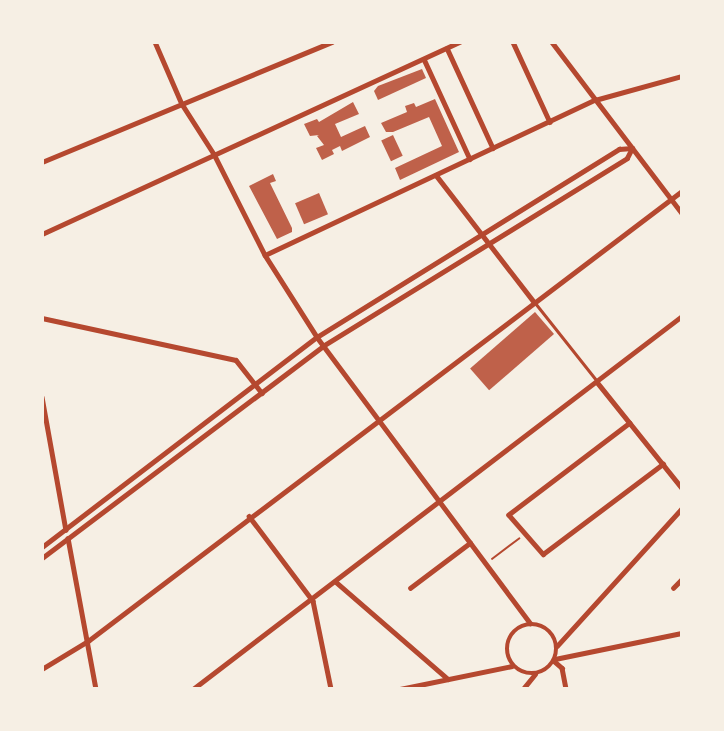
<!DOCTYPE html>
<style>
body{margin:0}
#map{position:relative;width:724px;height:731px;overflow:hidden;background:#f6efe4;font-family:"Nunito Sans",sans-serif}
div>[style]{position:absolute}
[style*='--x']{left:calc(var(--x)*1px);top:calc(var(--y)*1px);width:calc(var(--w)*1px);rotate:calc(var(--a)*1deg)}
.building>*{inset:0;background:#bf614a;transform-origin:0 0}
.path>*{height:1.5px;margin:-0.75px;padding:0 0.75px;transform-origin:0.75px;border-radius:0.75px;background:#b5482f}
.pedestrian>*{height:3px;margin:-1.5px;padding:0 1.5px;transform-origin:1.5px;border-radius:1.5px;background:#b5482f}
.minor>*{height:4.5px;margin:-2.25px;padding:0 2.25px;transform-origin:2.25px;border-radius:2.25px;background:#b5482f}
.minor>.ring{margin:-2.25px;padding:0;box-sizing:content-box;background:none;border:4.5px solid #b5482f;border-radius:50%}
span{translate:-50% -50%;white-space:nowrap;text-align:center;line-height:1.15;-webkit-text-stroke:4.5px #f6efe4;paint-order:stroke}
.frame{position:absolute;inset:0;border:44px solid #f6efe4;pointer-events:none}
</style>
<div id="map">
<div class="building">
<div style="clip-path:polygon(422px 69px,426px 78px,378px 100px,374px 91px,378px 86px)"></div>
<div style="clip-path:polygon(435px 99px,459px 152px,400px 180px,395px 168px,442px 146px,429px 117px,393px 132px,386px 132px,381px 123px,407px 112px,405px 106px,414px 103px,416px 107px)"></div>
<div style="clip-path:polygon(353px 102px,359px 114px,335px 124px,341px 137px,365px 126px,370px 137px,342px 151px,340px 146px,332px 150px,334px 154px,322px 160px,316px 148px,324px 145px,317px 136px,319px 135px,310px 136px,304px 124px,317px 119px,319px 122px)"></div>
<div style="left:393px;top:135px;width:23px;height:13px;rotate:65deg"></div>
<div style="clip-path:polygon(273px 174px,276px 181px,270px 183px,292px 228px,292px 232px,277px 239px,249px 186px)"></div>
<div style="left:319px;top:193px;width:23px;height:26px;rotate:67deg"></div>
<div style="left:535px;top:312px;width:29px;height:86px;rotate:49deg"></div>
</div>
<div class="path">
<div style="--x:492;--y:559;--w:34;--a:-37"></div>
</div>
<div class="pedestrian">
<div style="--x:535;--y:303;--w:98;--a:51.6"></div>
</div>
<div class="minor">
<div style="--x:155;--y:42;--w:68;--a:66.5"></div>
<div style="--x:182;--y:104;--w:59;--a:57.4"></div>
<div style="--x:214;--y:154;--w:113;--a:63.2"></div>
<div style="--x:265;--y:255;--w:97;--a:57.6"></div>
<div style="--x:317;--y:337;--w:357;--a:53.3"></div>
<div style="--x:513;--y:42;--w:88;--a:65.2"></div>
<div style="--x:552;--y:42;--w:215;--a:52.8"></div>
<div style="--x:447;--y:48;--w:110;--a:65.3"></div>
<div style="--x:424;--y:59;--w:110;--a:65.3"></div>
<div style="--x:42;--y:162;--w:314;--a:-22.5"></div>
<div style="--x:436;--y:175;--w:160;--a:52.3"></div>
<div style="--x:42;--y:234;--w:460;--a:-24.7"></div>
<div style="--x:265;--y:255;--w:365;--a:-25.2"></div>
<div style="--x:595;--y:100;--w:90;--a:-15.4"></div>
<div style="--x:42;--y:318;--w:198;--a:12.2"></div>
<div style="--x:236;--y:360;--w:42;--a:51.8"></div>
<div style="--x:597;--y:382;--w:136;--a:51.3"></div>
<div style="--x:42;--y:397;--w:135;--a:79.8"></div>
<div style="--x:630;--y:423;--w:152;--a:142.8"></div>
<div style="--x:509;--y:515;--w:52;--a:48.9"></div>
<div style="--x:543;--y:554;--w:150;--a:-36.9"></div>
<div style="--x:249;--y:516;--w:106;--a:53"></div>
<div style="--x:313;--y:601;--w:90;--a:78.4"></div>
<div style="--x:68;--y:538;--w:154;--a:79.5"></div>
<div style="--x:42;--y:547;--w:346;--a:-37.4"></div>
<div style="--x:317;--y:337;--w:356;--a:-31.9"></div>
<div style="--x:619;--y:149;--w:13;--a:-4"></div>
<div style="--x:42;--y:558;--w:352;--a:-37"></div>
<div style="--x:323;--y:346;--w:357;--a:-31.7"></div>
<div style="--x:627;--y:158;--w:11;--a:-63"></div>
<div style="--x:336;--y:582;--w:148;--a:40.9"></div>
<div style="--x:410;--y:588;--w:75;--a:-36.9"></div>
<div style="--x:673;--y:588;--w:13;--a:-45"></div>
<div class="ring" style="left:507px;top:624px;width:45.5px;height:45.5px"></div>
<div style="--x:557;--y:646;--w:186;--a:-47.8"></div>
<div style="--x:555;--y:659;--w:130;--a:-11.6"></div>
<div style="--x:554;--y:661;--w:11;--a:41"></div>
<div style="--x:562;--y:668;--w:21;--a:79"></div>
<div style="--x:42;--y:669;--w:54;--a:-31.3"></div>
<div style="--x:88;--y:641;--w:745;--a:-37.15"></div>
<div style="--x:193;--y:689;--w:615;--a:-37.34"></div>
<div style="--x:400;--y:689;--w:114;--a:-11.6"></div>
<div style="--x:523;--y:689;--w:19;--a:-51"></div>
</div>
<div class="frame"></div>
</div>
